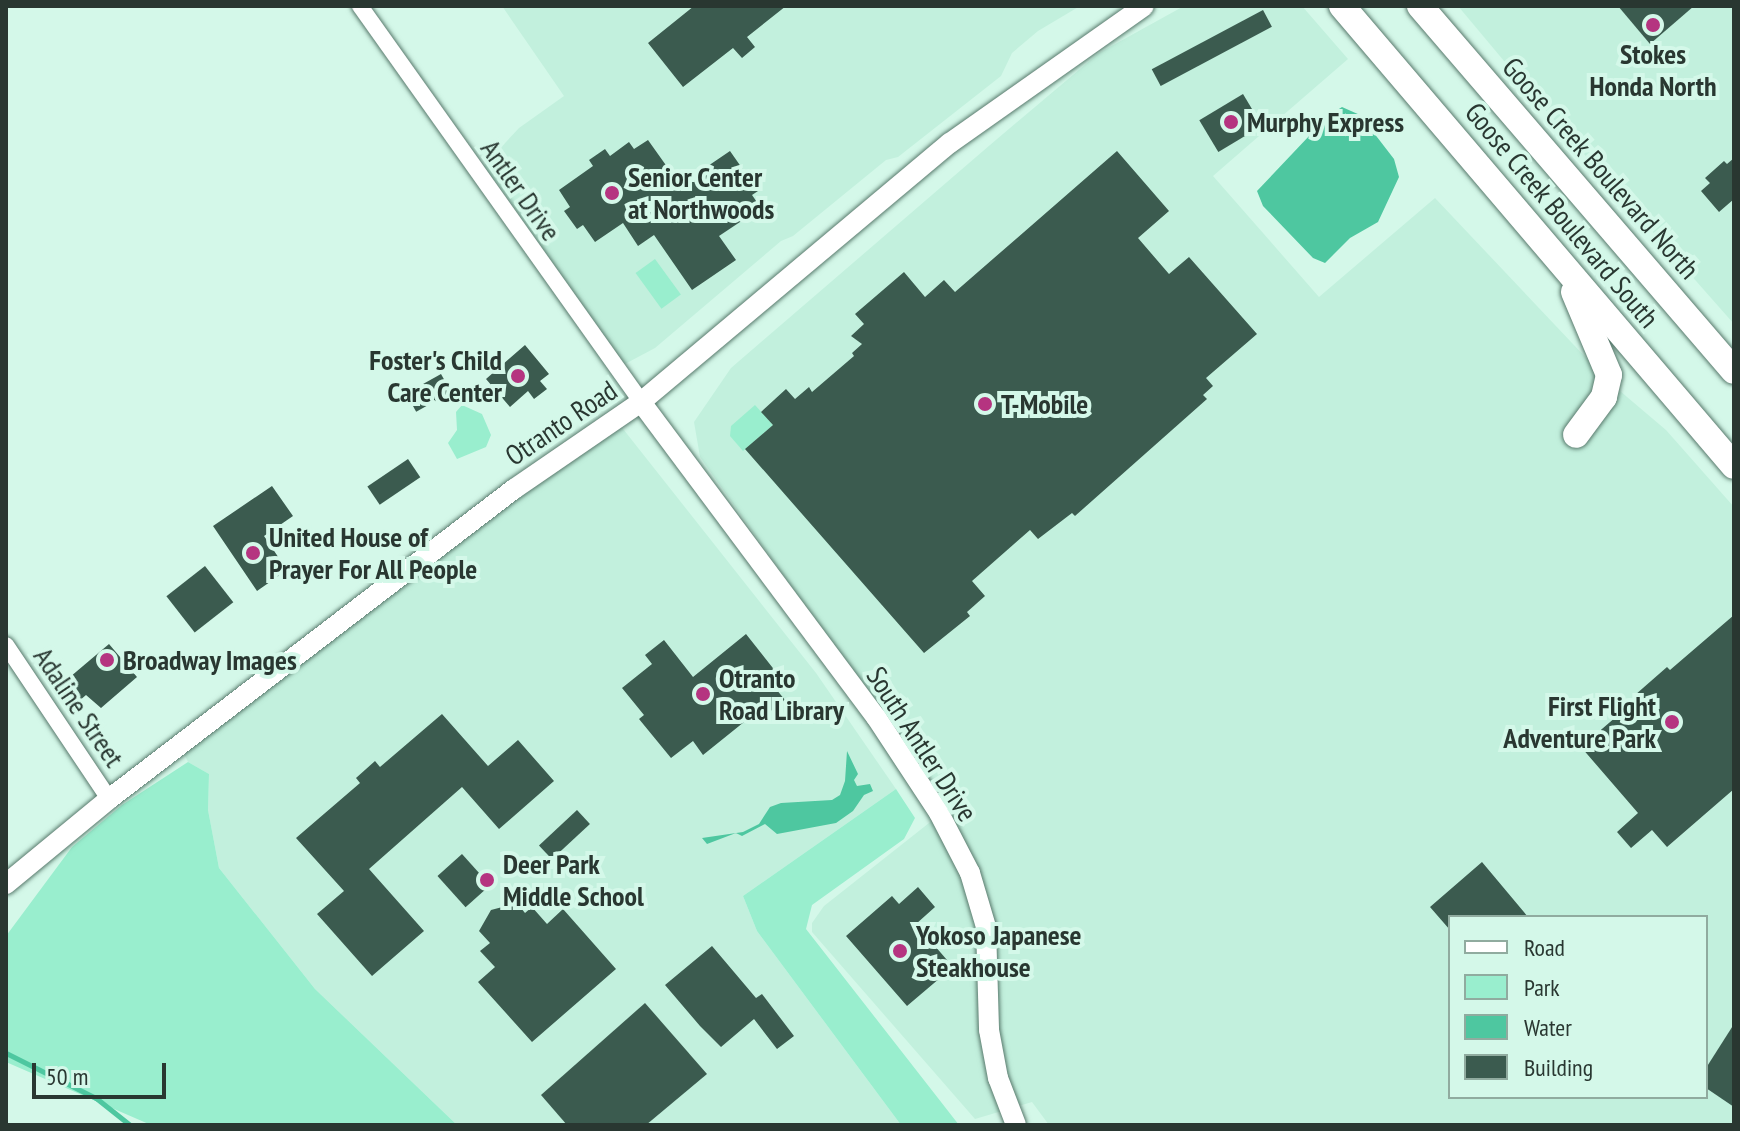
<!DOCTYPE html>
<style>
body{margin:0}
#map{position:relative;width:1740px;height:1131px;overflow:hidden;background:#d4f8e9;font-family:"PT Sans Narrow",sans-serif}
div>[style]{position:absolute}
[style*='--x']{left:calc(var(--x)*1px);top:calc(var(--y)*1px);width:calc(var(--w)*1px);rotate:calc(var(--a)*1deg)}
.built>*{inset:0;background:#c2f0dd}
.green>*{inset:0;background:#99eece;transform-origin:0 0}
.water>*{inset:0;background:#4ec7a0}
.stream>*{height:5px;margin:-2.5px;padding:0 2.5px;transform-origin:2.5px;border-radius:2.5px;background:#4ec7a0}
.building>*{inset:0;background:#3b5b4f;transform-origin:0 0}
.roads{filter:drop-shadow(0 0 2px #58796c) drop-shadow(0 0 2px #58796c)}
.minor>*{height:16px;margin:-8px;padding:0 8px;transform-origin:8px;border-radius:8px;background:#fff}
.tertiary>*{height:20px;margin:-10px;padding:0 10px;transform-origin:10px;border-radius:10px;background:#fff}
.trunk>*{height:26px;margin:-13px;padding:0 13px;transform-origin:13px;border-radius:13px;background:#fff}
.dots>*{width:22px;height:22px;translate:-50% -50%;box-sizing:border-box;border:4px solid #d4f8e9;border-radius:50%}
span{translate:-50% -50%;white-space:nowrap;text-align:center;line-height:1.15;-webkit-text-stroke:8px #d4f8e9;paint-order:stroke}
.poi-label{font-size:28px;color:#293731;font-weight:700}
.left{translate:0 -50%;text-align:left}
.right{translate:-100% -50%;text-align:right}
.street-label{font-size:28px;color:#293731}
.frame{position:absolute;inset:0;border:8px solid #293731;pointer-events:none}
.legend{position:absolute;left:1448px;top:915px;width:260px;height:184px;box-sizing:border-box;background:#d4f8e9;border:2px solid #90ab9f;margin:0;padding:10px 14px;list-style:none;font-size:24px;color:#293731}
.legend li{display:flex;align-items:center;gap:16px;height:40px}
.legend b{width:40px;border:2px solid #90ab9f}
.scale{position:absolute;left:32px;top:1063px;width:134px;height:36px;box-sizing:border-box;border:4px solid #293731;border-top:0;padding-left:10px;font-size:24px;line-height:28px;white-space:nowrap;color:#293731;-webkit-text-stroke:6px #d4f8e9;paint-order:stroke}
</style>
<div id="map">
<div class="built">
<div style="clip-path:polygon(502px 6px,1080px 6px,1038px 31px,1012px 53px,1001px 76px,898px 157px,886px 160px,793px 236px,781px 241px,655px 348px,623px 365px,496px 181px,477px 173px,519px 128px,564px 96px)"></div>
<div style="clip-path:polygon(evenodd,1184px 6px,1302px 6px,1348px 59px,1213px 176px,1319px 297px,1435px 198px,1607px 380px,1666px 430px,1734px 507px,1734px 1125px,1049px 1125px,1032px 1102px,975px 1119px,812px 932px,812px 923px,824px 906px,948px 808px,700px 457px,694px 422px,731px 368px,990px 145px,1099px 53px,1184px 6px,1450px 917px,1706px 917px,1706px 1097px,1450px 1097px,1450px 917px)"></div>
<div style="clip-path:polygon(1458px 6px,1734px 6px,1734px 324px,1546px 111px)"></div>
<div style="clip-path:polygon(616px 420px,816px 673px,896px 789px,743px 896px,757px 931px,901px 1125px,457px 1125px,315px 989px,219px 868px,208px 810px,209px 774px,188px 762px,180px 745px)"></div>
</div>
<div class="green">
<div style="left:655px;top:259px;width:44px;height:24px;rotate:54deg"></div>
<div style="clip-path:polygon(462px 405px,482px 414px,491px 435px,486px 447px,457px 459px,448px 443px,457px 430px,456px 412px)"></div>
<div style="clip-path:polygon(755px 405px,773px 425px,743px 451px,730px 436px,731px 426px)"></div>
<div style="clip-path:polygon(188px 762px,209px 774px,208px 810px,219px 868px,315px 989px,457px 1125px,151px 1125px,6px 1062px,6px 936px,72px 847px,122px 805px)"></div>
<div style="clip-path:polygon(896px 789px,915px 818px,904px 839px,812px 905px,806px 929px,959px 1125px,901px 1125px,757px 931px,743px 896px)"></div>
</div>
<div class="water">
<div style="clip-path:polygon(1342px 107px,1360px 115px,1394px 159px,1399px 177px,1378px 222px,1350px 238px,1325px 263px,1313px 258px,1263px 206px,1257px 191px,1328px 116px)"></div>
<div style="clip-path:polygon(847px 751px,858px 774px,854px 780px,857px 786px,870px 784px,873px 791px,864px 795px,853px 811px,836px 823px,777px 834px,765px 824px,742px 836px,736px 833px,707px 844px,702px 838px,743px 832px,759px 824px,770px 807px,781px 803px,832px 800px,840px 795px,845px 781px)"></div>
</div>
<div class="stream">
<div style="--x:6;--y:1053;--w:101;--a:26.6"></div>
<div style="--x:96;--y:1098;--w:43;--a:38.5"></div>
</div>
<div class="building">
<div style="clip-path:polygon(694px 6px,786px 6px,747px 37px,755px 47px,742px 58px,733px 48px,683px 87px,648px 43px)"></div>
<div style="clip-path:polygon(1618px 6px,1694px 6px,1650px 44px)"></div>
<div style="left:1263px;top:10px;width:19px;height:126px;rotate:62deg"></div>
<div style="left:1243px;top:94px;width:37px;height:51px;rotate:59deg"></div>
<div style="clip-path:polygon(648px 140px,680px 185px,730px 151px,758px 191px,752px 195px,761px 208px,719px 236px,736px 260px,692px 290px,654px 235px,638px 246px,623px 223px,595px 242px,583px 225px,577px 229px,564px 211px,570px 207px,559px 190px,593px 166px,589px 160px,605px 149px,610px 156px,629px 142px,634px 149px)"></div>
<div style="clip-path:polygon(1117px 151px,1169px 211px,1138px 238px,1169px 274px,1189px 257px,1257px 334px,1206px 378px,1213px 386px,1203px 395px,1207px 399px,1075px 516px,1072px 513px,1038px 539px,1030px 530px,972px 581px,985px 596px,967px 612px,970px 616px,924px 653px,745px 449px,773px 425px,761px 412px,786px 389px,795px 399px,809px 387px,812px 392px,854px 356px,852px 353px,862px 344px,851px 336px,864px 324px,855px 314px,904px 272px,925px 297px,944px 280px,955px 292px)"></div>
<div style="clip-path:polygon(1734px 158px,1734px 199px,1719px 212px,1701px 191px,1710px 183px,1705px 178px,1724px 161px,1727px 164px)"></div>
<div style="clip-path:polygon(525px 345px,549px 374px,540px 381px,547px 389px,534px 399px,528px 391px,510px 407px,486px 379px)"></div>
<div style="left:441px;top:374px;width:21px;height:40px;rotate:61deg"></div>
<div style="left:408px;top:459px;width:22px;height:49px;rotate:56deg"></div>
<div style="clip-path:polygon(272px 486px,293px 516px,264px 536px,287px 570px,257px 591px,213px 526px)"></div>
<div style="left:205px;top:566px;width:46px;height:49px;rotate:52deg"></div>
<div style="clip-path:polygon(1734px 615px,1734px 789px,1667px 847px,1652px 830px,1631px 848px,1617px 832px,1638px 813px,1581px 747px,1638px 698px,1635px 695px,1667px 667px,1670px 670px)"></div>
<div style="clip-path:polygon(746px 634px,776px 672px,767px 678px,785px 700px,754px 724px,749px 718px,703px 755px,693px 741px,671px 758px,639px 719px,644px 715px,622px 688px,652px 664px,645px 655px,664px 640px,693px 677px)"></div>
<div style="clip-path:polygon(109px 644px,137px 677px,101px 708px,86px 695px,72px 707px,60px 693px,74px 682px,70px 677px)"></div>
<div style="clip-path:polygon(442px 714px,488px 766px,518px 740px,554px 781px,499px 829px,462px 787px,369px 869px,424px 931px,372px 976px,317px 914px,344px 891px,296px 838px,360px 783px,356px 778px,375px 761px,380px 767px)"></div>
<div style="left:577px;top:810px;width:19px;height:52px;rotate:47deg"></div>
<div style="left:462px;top:854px;width:42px;height:33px;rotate:48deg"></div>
<div style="clip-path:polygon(1482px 862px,1528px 917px,1450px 917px,1450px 930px,1430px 907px)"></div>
<div style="clip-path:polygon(918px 887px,935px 907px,916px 924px,953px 967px,907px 1006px,846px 936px,892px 896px,899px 904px)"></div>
<div style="clip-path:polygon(517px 903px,525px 913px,532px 907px,547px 924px,563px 909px,616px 969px,532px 1042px,478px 982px,495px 967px,480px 951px,490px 943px,479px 931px,491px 910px)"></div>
<div style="clip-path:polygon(712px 946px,756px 998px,762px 994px,794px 1036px,777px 1049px,754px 1019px,721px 1047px,700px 1026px,665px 985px)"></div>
<div style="clip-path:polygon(645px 1003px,707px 1074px,646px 1125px,567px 1125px,541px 1095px)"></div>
<div style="clip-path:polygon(1734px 1024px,1734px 1107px,1706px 1088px,1706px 1068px)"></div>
</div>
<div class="roads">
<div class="minor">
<div style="--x:360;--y:6;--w:486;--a:54.6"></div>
<div style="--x:6;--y:645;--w:185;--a:56.2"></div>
</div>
<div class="tertiary">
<div style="--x:641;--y:402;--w:393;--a:53.3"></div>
<div style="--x:876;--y:717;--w:115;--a:56.7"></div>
<div style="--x:939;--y:813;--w:68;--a:62.7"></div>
<div style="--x:970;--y:873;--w:56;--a:73.5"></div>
<div style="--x:986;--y:927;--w:103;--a:88.3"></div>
<div style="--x:989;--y:1030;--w:49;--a:79.4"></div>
<div style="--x:998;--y:1078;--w:50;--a:69"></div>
<div style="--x:6;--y:884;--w:134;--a:-39.5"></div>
<div style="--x:109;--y:799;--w:510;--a:-37.43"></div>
<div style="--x:514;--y:489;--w:154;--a:-34.4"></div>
<div style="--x:641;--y:402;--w:403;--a:-40"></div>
<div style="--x:950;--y:143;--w:237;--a:-35.2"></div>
</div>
<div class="trunk">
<div style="--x:1342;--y:6;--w:604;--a:49.56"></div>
<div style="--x:1420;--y:6;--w:481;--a:49.3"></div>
<div style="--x:1574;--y:292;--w:90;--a:67.1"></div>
<div style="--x:1609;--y:375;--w:23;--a:103"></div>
<div style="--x:1604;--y:397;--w:47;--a:126.4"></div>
</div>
</div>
<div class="dots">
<div style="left:1653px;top:25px;background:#b53480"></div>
<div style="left:1231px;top:122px;background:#b53480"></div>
<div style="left:612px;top:193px;background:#b53480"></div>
<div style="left:518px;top:376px;background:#b53480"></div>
<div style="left:985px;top:404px;background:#b53480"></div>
<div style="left:253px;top:553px;background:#b53480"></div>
<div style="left:107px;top:660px;background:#b53480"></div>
<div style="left:703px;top:694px;background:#b53480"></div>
<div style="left:1672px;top:722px;background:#b53480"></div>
<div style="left:487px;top:880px;background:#b53480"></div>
<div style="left:900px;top:951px;background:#b53480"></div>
</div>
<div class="poi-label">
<span style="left:1653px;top:70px">Stokes<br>Honda North</span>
<span class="left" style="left:1247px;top:122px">Murphy Express</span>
<span class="left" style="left:628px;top:193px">Senior Center<br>at Northwoods</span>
<span class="right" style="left:502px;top:376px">Foster's Child<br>Care Center</span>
<span class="left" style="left:1001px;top:404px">T-Mobile</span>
<span class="left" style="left:269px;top:553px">United House of<br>Prayer For All People</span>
<span class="left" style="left:123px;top:660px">Broadway Images</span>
<span class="left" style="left:719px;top:694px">Otranto<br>Road Library</span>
<span class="right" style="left:1656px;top:722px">First Flight<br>Adventure Park</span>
<span class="left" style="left:503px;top:880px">Deer Park<br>Middle School</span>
<span class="left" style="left:916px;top:951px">Yokoso Japanese<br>Steakhouse</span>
</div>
<div class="street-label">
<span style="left:1601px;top:168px;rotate:49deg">Goose Creek Boulevard North</span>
<span style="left:521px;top:190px;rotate:55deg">Antler Drive</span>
<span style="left:1562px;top:215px;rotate:50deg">Goose Creek Boulevard South</span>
<span style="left:561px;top:423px;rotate:-34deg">Otranto Road</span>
<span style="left:79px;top:707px;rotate:56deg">Adaline Street</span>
<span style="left:922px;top:744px;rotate:57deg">South Antler Drive</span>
</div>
<div class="frame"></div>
<ul class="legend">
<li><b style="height:10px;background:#fff"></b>Road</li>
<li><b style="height:22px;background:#99eece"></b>Park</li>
<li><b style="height:22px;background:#4ec7a0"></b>Water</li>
<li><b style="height:22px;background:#3b5b4f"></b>Building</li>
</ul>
<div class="scale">50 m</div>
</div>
